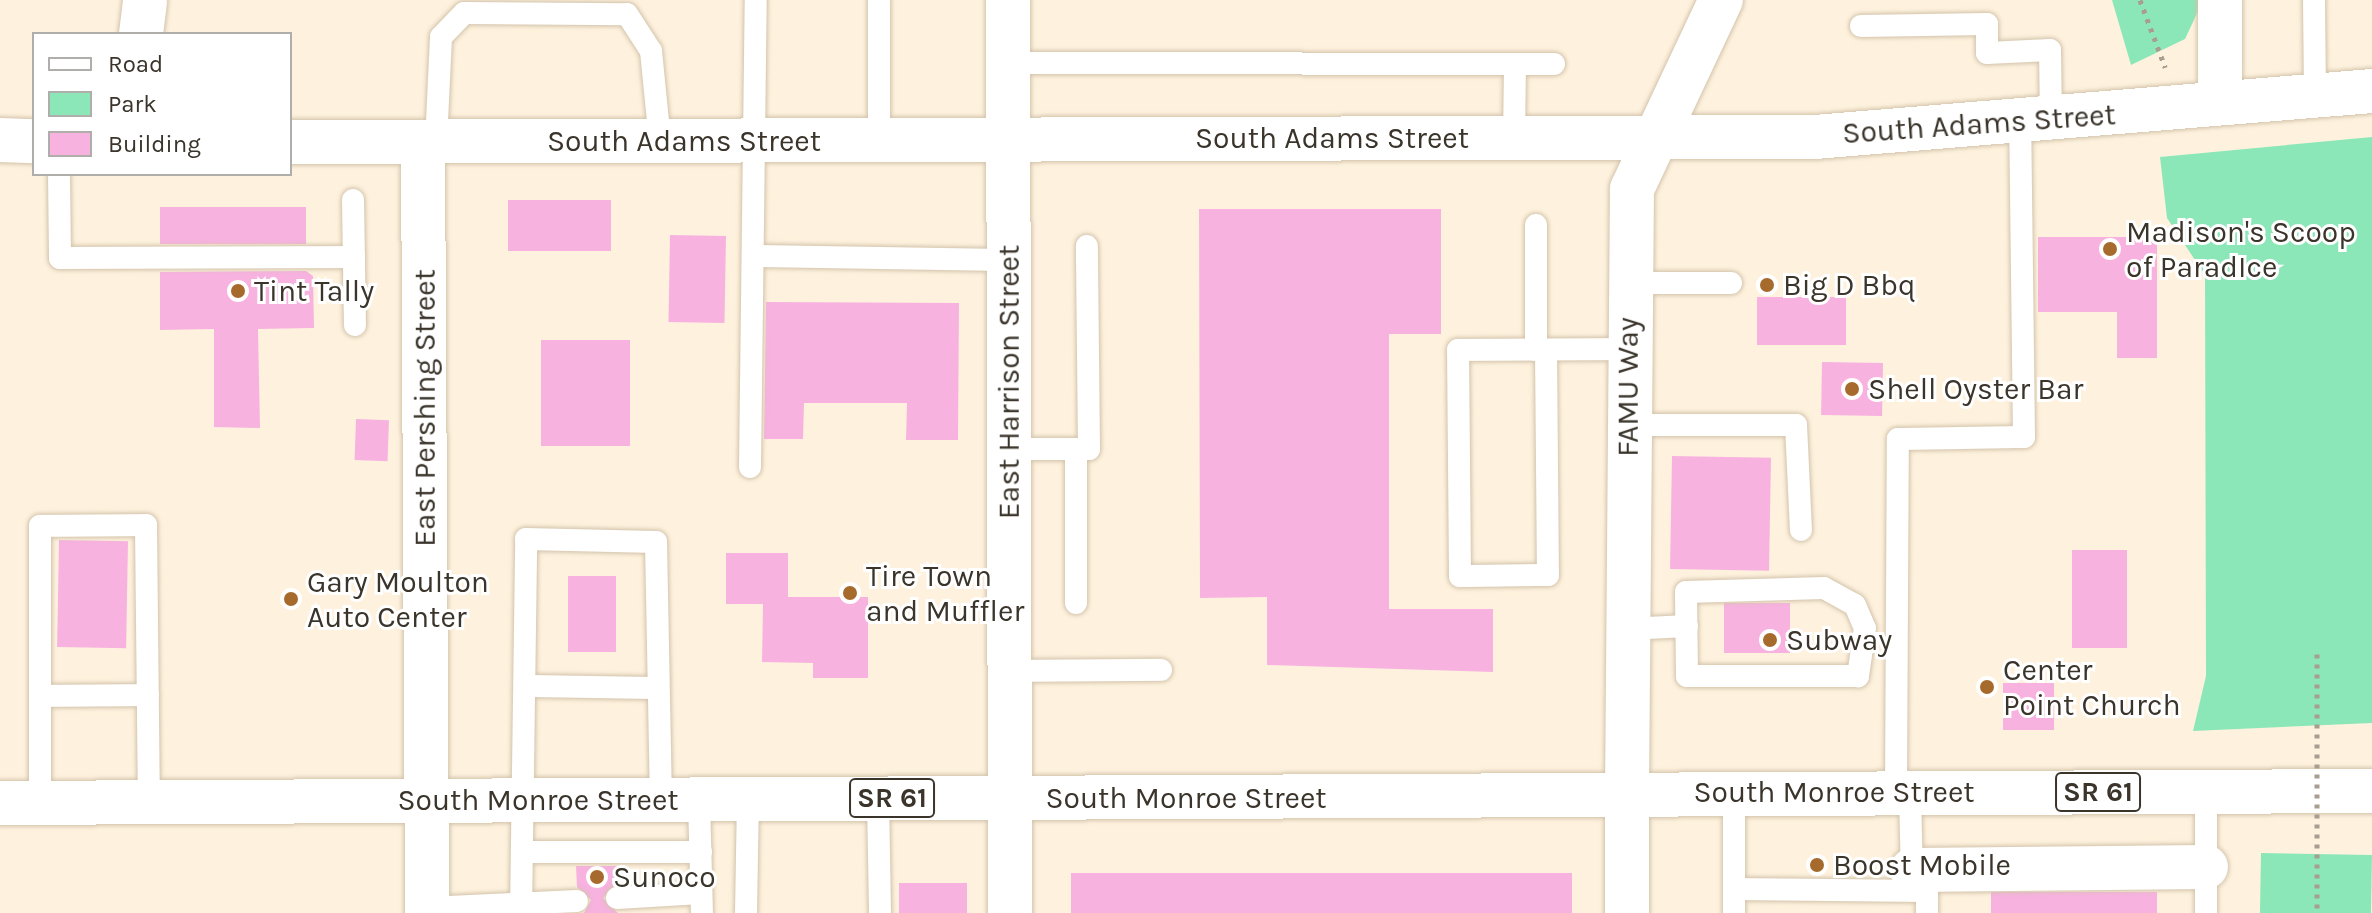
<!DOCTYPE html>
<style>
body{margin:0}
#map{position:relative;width:2372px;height:913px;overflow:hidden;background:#fef2de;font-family:Karla,sans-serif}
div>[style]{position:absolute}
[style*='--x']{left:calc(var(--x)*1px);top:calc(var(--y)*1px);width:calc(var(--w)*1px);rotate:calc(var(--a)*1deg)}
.green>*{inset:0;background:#8ce7b8;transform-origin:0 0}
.building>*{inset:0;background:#f7b2e0;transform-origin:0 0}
.path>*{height:5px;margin-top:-2.5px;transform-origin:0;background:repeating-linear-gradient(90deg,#a89e8f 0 4px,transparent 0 10px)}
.roads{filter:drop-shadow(0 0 2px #d3c3ab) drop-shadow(0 0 2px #d3c3ab)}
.lane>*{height:22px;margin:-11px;padding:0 11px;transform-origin:11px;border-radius:11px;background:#fff}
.street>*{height:44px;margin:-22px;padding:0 22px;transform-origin:22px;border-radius:22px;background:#fff}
.secondary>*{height:44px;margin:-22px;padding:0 22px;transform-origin:22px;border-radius:22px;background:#fff}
.primary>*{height:44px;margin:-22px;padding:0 22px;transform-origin:22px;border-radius:22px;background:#fff}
.path-bridge>*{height:5px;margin-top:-2.5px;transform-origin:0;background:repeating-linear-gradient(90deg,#a89e8f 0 4px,transparent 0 10px)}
.dots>*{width:22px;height:22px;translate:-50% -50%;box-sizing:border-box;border:4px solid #fff;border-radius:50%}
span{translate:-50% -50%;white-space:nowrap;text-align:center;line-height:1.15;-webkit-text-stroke:6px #fff;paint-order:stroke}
.shield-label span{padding:2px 6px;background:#fff;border:2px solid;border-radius:6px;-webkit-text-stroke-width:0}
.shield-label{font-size:28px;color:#3a342b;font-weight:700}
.street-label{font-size:30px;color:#3a342b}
.poi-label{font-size:30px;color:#3a342b}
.left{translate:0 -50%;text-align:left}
.legend{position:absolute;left:32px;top:32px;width:260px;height:144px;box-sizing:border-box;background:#fff;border:2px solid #b0aeaa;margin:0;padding:10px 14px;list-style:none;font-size:24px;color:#3a342b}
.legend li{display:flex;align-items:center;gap:16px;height:40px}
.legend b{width:40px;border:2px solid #b0aeaa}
</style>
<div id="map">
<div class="green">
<div style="clip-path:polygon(2112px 0,2200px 0,2200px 7px,2185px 39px,2131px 65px)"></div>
<div style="clip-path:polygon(2372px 137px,2372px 723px,2193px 731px,2206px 676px,2205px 275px,2167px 218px,2160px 157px)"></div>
<div style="left:2261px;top:853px;width:111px;height:60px;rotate:1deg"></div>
</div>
<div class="building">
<div style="left:611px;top:200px;width:51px;height:103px;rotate:90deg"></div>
<div style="left:160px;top:207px;width:146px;height:37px"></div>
<div style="clip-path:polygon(1199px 209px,1441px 209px,1441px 334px,1389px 334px,1389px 609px,1493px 609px,1493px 672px,1267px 665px,1267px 597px,1200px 598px)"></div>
<div style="left:670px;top:235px;width:56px;height:87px;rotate:1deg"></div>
<div style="clip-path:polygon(2038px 237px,2157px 237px,2157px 358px,2117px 358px,2117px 312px,2038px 312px)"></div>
<div style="clip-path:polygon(306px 271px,313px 276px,314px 328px,258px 329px,260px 428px,214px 427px,214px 329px,160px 330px,160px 272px)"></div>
<div style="left:1757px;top:297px;width:89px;height:48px"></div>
<div style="clip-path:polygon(766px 302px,959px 303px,958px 440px,906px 440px,907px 403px,804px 403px,803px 439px,764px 439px)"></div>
<div style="left:541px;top:340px;width:89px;height:106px"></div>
<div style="left:1822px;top:362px;width:61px;height:53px;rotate:1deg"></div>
<div style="left:356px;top:419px;width:33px;height:41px;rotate:2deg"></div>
<div style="left:1672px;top:456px;width:99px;height:113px;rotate:1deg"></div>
<div style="left:59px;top:540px;width:69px;height:107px;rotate:1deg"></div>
<div style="left:2072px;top:550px;width:55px;height:98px"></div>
<div style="clip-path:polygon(726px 553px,788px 553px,788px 597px,868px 597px,868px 678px,813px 678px,813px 663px,762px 662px,763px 604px,726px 604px)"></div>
<div style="left:568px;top:576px;width:48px;height:76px"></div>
<div style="left:1790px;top:603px;width:50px;height:66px;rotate:90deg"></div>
<div style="left:2003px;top:683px;width:51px;height:47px"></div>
<div style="clip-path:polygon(576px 866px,617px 866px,617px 884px,603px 898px,618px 913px,584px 913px,591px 900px,577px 887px)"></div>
<div style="left:1071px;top:873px;width:501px;height:40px"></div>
<div style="left:899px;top:883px;width:68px;height:30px"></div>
<div style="left:2157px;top:892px;width:21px;height:166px;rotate:90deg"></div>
</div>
<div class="path">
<div style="--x:2140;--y:0;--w:72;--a:69.5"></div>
</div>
<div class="roads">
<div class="lane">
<div style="--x:879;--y:0;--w:140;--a:90"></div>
<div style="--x:2314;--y:0;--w:94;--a:89.4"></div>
<div style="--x:1861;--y:26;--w:126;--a:-0.9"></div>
<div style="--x:1987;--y:24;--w:29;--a:90"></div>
<div style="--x:1987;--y:53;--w:63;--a:-2.7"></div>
<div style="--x:2050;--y:50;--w:71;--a:89.2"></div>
<div style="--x:1008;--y:63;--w:546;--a:0.1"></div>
<div style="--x:1514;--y:137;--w:73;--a:-89.2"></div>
<div style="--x:436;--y:143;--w:106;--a:-87.3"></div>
<div style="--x:441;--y:37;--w:33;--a:-46"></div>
<div style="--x:464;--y:13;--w:163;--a:0.4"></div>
<div style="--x:627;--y:14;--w:44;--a:57"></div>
<div style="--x:651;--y:51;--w:90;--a:84.3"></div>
<div style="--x:59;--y:174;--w:84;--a:89.3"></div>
<div style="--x:60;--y:258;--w:294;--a:-0.2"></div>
<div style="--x:353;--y:200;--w:125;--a:89.1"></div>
<div style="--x:1536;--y:225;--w:125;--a:90"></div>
<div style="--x:753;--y:256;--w:256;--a:0.9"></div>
<div style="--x:1628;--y:283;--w:103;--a:0"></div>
<div style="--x:1546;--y:350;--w:225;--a:89.5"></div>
<div style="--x:1548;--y:575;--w:88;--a:179.3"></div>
<div style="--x:1460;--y:576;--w:226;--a:-90.5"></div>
<div style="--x:1458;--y:350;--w:170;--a:-0.3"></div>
<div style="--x:1627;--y:425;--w:169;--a:0"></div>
<div style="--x:1796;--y:425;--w:105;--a:87.3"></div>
<div style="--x:1010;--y:449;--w:79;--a:0"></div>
<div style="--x:1089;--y:449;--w:203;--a:-90.6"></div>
<div style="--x:1076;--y:449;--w:154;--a:90"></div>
<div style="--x:750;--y:467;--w:467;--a:-89.3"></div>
<div style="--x:1824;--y:588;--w:35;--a:29"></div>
<div style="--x:1855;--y:605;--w:25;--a:67"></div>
<div style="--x:1865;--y:628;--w:49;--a:98.3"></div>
<div style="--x:1858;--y:676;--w:171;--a:180"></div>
<div style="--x:1687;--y:676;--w:84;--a:-90.7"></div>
<div style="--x:1686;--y:592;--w:138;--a:-1.7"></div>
<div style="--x:1627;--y:629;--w:60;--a:-2.9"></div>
<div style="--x:1010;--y:671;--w:151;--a:-0.4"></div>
<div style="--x:526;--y:686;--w:132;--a:0.9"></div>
<div style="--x:40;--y:696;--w:108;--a:-0.5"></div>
<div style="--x:1734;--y:792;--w:121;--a:90"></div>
<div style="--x:1896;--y:792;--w:353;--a:-89.7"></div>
<div style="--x:1898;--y:439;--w:126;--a:-0.9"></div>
<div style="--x:2024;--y:437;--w:312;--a:-90.7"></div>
<div style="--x:1910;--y:792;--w:86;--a:88.7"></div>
<div style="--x:878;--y:798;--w:115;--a:89"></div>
<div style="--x:699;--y:800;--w:113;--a:88.5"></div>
<div style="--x:40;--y:802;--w:276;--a:-90"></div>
<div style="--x:40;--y:526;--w:106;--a:-0.5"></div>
<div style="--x:146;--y:525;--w:277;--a:89.4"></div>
<div style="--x:523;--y:852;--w:178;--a:0"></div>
<div style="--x:1734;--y:889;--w:193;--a:0.6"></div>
<div style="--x:1927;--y:891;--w:22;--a:90"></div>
<div style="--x:617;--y:898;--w:84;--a:-3.4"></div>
<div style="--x:427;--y:908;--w:150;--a:-2.7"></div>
<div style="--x:521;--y:913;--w:374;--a:-89.2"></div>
<div style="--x:526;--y:539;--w:130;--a:1.3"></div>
<div style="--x:656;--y:542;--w:257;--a:88.9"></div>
<div style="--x:746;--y:913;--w:114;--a:-89"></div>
<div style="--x:2206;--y:913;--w:122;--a:-90"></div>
</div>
<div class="street">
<div style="--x:1008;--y:0;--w:913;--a:89.87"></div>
<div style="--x:2220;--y:102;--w:102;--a:-90"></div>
<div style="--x:423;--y:143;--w:770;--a:89.7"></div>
<div style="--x:1627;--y:795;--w:118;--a:90"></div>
<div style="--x:1912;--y:870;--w:294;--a:-0.6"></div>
</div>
<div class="secondary">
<div style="--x:141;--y:34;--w:34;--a:-83"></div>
<div style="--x:0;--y:140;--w:34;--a:2"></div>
<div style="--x:290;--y:142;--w:1525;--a:-0.19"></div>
<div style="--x:1815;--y:137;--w:559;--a:-4.72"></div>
<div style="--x:1627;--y:795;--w:606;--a:-89.53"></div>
<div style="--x:1632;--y:189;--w:209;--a:-64.8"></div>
</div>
<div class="primary">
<div style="--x:0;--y:803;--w:2372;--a:-0.29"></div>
</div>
</div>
<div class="path-bridge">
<div style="--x:2317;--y:654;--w:259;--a:90"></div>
</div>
<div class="dots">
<div style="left:2110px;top:249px;background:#a66a2c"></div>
<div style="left:1767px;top:285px;background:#a66a2c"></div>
<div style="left:238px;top:291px;background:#a66a2c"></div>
<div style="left:1852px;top:389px;background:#a66a2c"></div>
<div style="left:850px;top:593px;background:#a66a2c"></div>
<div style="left:291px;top:599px;background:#a66a2c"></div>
<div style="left:1770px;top:640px;background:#a66a2c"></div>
<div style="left:1987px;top:687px;background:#a66a2c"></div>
<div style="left:1817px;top:865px;background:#a66a2c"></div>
<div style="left:597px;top:877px;background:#a66a2c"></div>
</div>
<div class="shield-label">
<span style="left:2098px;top:792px">SR 61</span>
<span style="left:892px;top:798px">SR 61</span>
</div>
<div class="street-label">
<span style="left:1979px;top:124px;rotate:-4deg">South Adams Street</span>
<span style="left:1332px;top:138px">South Adams Street</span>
<span style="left:684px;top:141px">South Adams Street</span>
<span style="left:1009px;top:382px;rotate:-90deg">East Harrison Street</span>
<span style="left:1628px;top:387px;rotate:-90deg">FAMU Way</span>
<span style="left:425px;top:408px;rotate:-90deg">East Pershing Street</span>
<span style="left:1834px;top:792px">South Monroe Street</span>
<span style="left:1186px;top:798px">South Monroe Street</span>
<span style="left:538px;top:800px">South Monroe Street</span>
</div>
<div class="poi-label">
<span class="left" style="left:2126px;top:249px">Madison's Scoop<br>of ParadIce</span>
<span class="left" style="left:1783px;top:285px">Big D Bbq</span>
<span class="left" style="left:254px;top:291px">Tint Tally</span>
<span class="left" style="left:1868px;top:389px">Shell Oyster Bar</span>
<span class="left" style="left:866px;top:593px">Tire Town<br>and Muffler</span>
<span class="left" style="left:307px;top:599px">Gary Moulton<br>Auto Center</span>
<span class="left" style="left:1786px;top:640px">Subway</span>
<span class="left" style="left:2003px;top:687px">Center<br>Point Church</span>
<span class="left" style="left:1833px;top:865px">Boost Mobile</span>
<span class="left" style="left:613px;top:877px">Sunoco</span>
</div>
<ul class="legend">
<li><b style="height:10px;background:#fff"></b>Road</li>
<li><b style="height:22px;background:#8ce7b8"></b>Park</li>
<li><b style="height:22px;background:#f7b2e0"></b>Building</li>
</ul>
</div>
